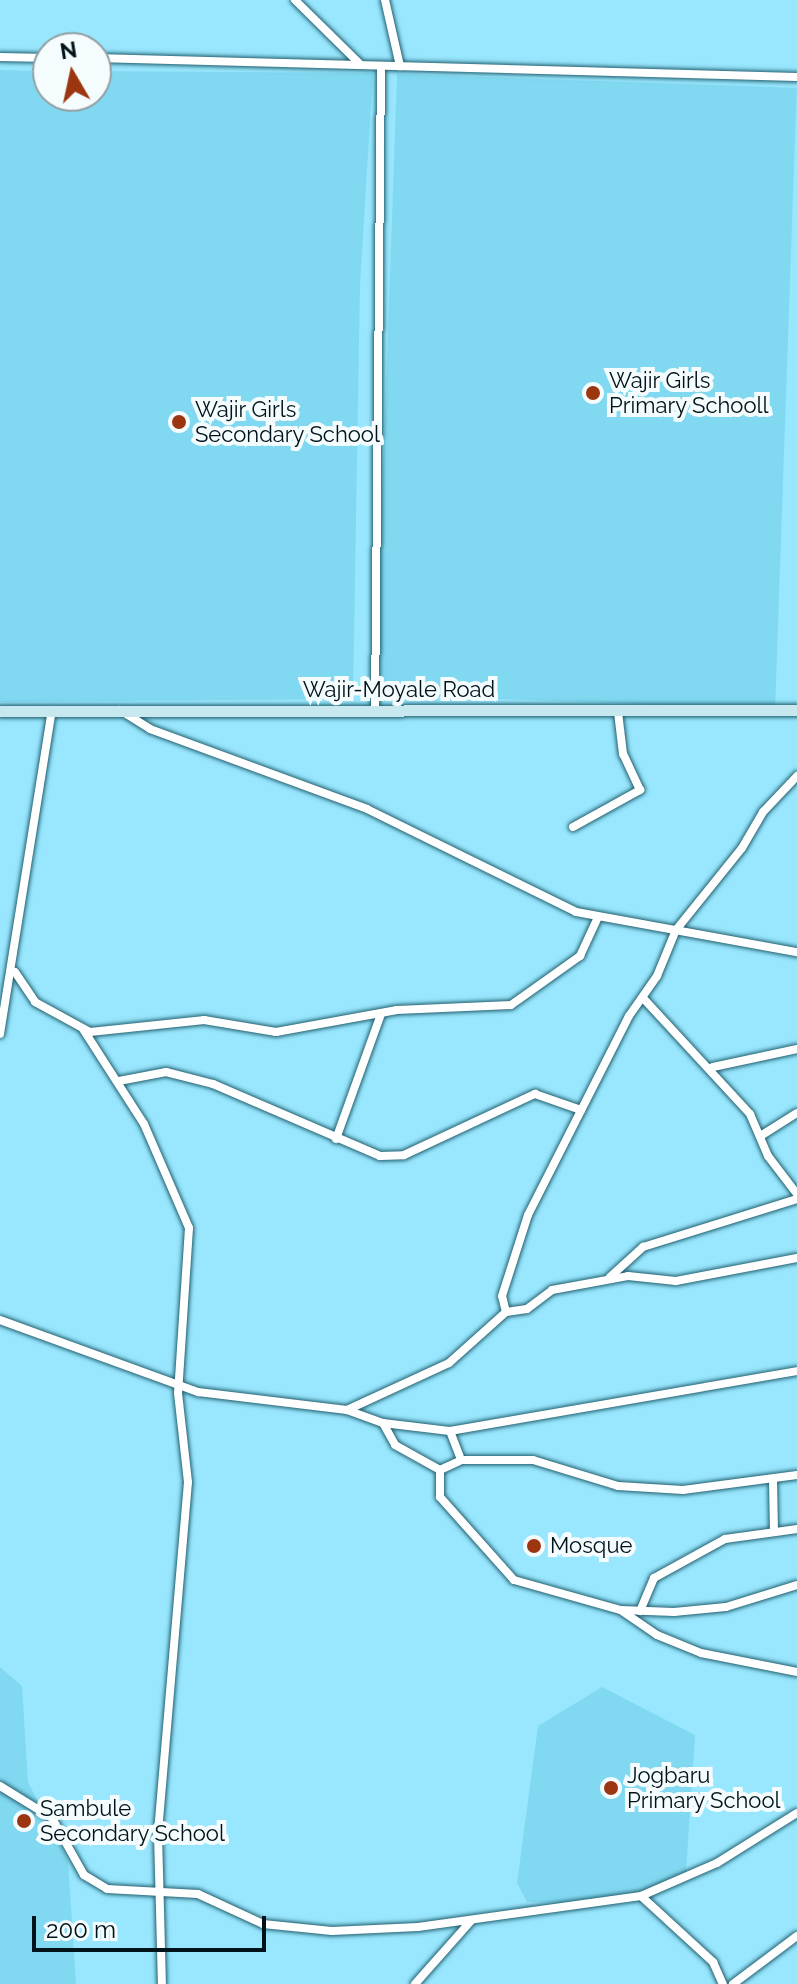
<!DOCTYPE html>
<style>
body{margin:0}
#map{position:relative;width:797px;height:1984px;overflow:hidden;background:#98e7fe;font-family:Raleway,sans-serif}
div>[style]{position:absolute}
[style*='--x']{left:calc(var(--x)*1px);top:calc(var(--y)*1px);width:calc(var(--w)*1px);rotate:calc(var(--a)*1deg)}
.built>*{inset:0;background:#81d9f1;transform-origin:0 0}
.roads{filter:drop-shadow(0 0 2px #236070) drop-shadow(0 0 2px #236070)}
.minor>*{height:8px;margin:-4px;padding:0 4px;transform-origin:4px;border-radius:4px;background:#fff}
.secondary>*{height:11px;margin:-5.5px;padding:0 5.5px;transform-origin:5.5px;border-radius:5.5px;background:#c8e8f0}
.dots>*{width:22px;height:22px;translate:-50% -50%;box-sizing:border-box;border:4px solid #f4fcfe;border-radius:50%}
span{translate:-50% -50%;white-space:nowrap;text-align:center;line-height:1.15;-webkit-text-stroke:8px #f4fcfe;paint-order:stroke}
.poi-label{font-size:22px;color:#00131a}
.left{translate:0 -50%;text-align:left}
.street-label{font-size:22px;color:#00131a}
.north{position:absolute;left:32px;top:32px;width:80px;height:80px;box-sizing:border-box;background:#f4fcfe;border:2px solid #929fa3;border-radius:50%;rotate:351deg;font-size:22px;font-weight:700;line-height:32px;text-align:center;color:#00131a}
.north::after{content:'';display:block;margin:auto;width:28px;height:36px;background:#9c3610;clip-path:polygon(50% 0,100% 100%,50% 72%,0 100%)}
.scale{position:absolute;left:32px;top:1916px;width:234px;height:36px;box-sizing:border-box;border:4px solid #00131a;border-top:0;padding-left:10px;font-size:24px;line-height:28px;white-space:nowrap;color:#00131a;-webkit-text-stroke:6px #f4fcfe;paint-order:stroke}
</style>
<div id="map">
<div class="built">
<div style="clip-path:polygon(0 70px,48px 71px,48px 96px,96px 96px,96px 71px,373px 73px,360px 285px,353px 699px,0 702px)"></div>
<div style="left:397px;top:74px;width:400px;height:621px;rotate:2deg"></div>
<div style="clip-path:polygon(0 1667px,22px 1686px,28px 1782px,68px 1861px,76px 1984px,0 1984px)"></div>
<div style="clip-path:polygon(602px 1687px,695px 1735px,686px 1872px,618px 1903px,527px 1902px,517px 1883px,538px 1726px)"></div>
</div>
<div class="roads">
<div class="minor">
<div style="--x:295;--y:0;--w:91;--a:44.6"></div>
<div style="--x:385;--y:0;--w:68;--a:77.2"></div>
<div style="--x:0;--y:57;--w:48;--a:1.2"></div>
<div style="--x:96;--y:58;--w:701;--a:1.55"></div>
<div style="--x:120;--y:710;--w:36;--a:32"></div>
<div style="--x:150;--y:729;--w:231;--a:20.2"></div>
<div style="--x:367;--y:809;--w:233;--a:26.2"></div>
<div style="--x:576;--y:912;--w:225;--a:10.3"></div>
<div style="--x:375;--y:711;--w:644;--a:-89.47"></div>
<div style="--x:573;--y:827;--w:77;--a:-28.9"></div>
<div style="--x:640;--y:790;--w:40;--a:-115"></div>
<div style="--x:623;--y:754;--w:42;--a:-96.8"></div>
<div style="--x:15;--y:972;--w:36;--a:56"></div>
<div style="--x:35;--y:1002;--w:63;--a:28.6"></div>
<div style="--x:90;--y:1032;--w:115;--a:-6"></div>
<div style="--x:204;--y:1020;--w:73;--a:9.5"></div>
<div style="--x:276;--y:1032;--w:123;--a:-10.3"></div>
<div style="--x:397;--y:1010;--w:114;--a:-2.5"></div>
<div style="--x:511;--y:1005;--w:85;--a:-35.4"></div>
<div style="--x:580;--y:956;--w:43;--a:-65.2"></div>
<div style="--x:643;--y:998;--w:158;--a:47.3"></div>
<div style="--x:750;--y:1114;--w:46;--a:66.8"></div>
<div style="--x:768;--y:1156;--w:48;--a:52.7"></div>
<div style="--x:83;--y:1029;--w:113;--a:57.3"></div>
<div style="--x:144;--y:1124;--w:113;--a:66.6"></div>
<div style="--x:189;--y:1228;--w:165;--a:93.8"></div>
<div style="--x:178;--y:1393;--w:90;--a:83.6"></div>
<div style="--x:188;--y:1482;--w:353;--a:94.9"></div>
<div style="--x:158;--y:1834;--w:150;--a:88.5"></div>
<div style="--x:0;--y:1034;--w:328;--a:-80.9"></div>
<div style="--x:713;--y:1067;--w:86;--a:-12.1"></div>
<div style="--x:119;--y:1081;--w:48;--a:-10.8"></div>
<div style="--x:166;--y:1072;--w:49;--a:14.3"></div>
<div style="--x:213;--y:1084;--w:182;--a:23.3"></div>
<div style="--x:380;--y:1156;--w:24;--a:-2"></div>
<div style="--x:404;--y:1155;--w:145;--a:-25"></div>
<div style="--x:535;--y:1094;--w:49;--a:19.2"></div>
<div style="--x:762;--y:1135;--w:41;--a:-32.2"></div>
<div style="--x:336;--y:1139;--w:133;--a:-70.2"></div>
<div style="--x:610;--y:1277;--w:45;--a:-42.3"></div>
<div style="--x:643;--y:1247;--w:161;--a:-17.3"></div>
<div style="--x:506;--y:1312;--w:16;--a:-104"></div>
<div style="--x:502;--y:1296;--w:85;--a:-72.2"></div>
<div style="--x:528;--y:1215;--w:223;--a:-63.1"></div>
<div style="--x:629;--y:1016;--w:49;--a:-55"></div>
<div style="--x:657;--y:976;--w:50;--a:-67.6"></div>
<div style="--x:676;--y:930;--w:105;--a:-51.2"></div>
<div style="--x:742;--y:848;--w:42;--a:-59.7"></div>
<div style="--x:763;--y:812;--w:50;--a:-46.6"></div>
<div style="--x:0;--y:1320;--w:211;--a:20"></div>
<div style="--x:198;--y:1392;--w:150;--a:6.9"></div>
<div style="--x:347;--y:1410;--w:38;--a:20"></div>
<div style="--x:383;--y:1423;--w:67;--a:6.8"></div>
<div style="--x:450;--y:1431;--w:352;--a:-9.8"></div>
<div style="--x:347;--y:1410;--w:112;--a:-24.7"></div>
<div style="--x:449;--y:1363;--w:76;--a:-41.8"></div>
<div style="--x:506;--y:1312;--w:21;--a:-8"></div>
<div style="--x:527;--y:1309;--w:31;--a:-37"></div>
<div style="--x:552;--y:1290;--w:77;--a:-10.4"></div>
<div style="--x:628;--y:1276;--w:48;--a:5.9"></div>
<div style="--x:676;--y:1281;--w:123;--a:-10.8"></div>
<div style="--x:383;--y:1423;--w:25;--a:61"></div>
<div style="--x:395;--y:1445;--w:51;--a:29.1"></div>
<div style="--x:440;--y:1470;--w:27;--a:90"></div>
<div style="--x:440;--y:1497;--w:111;--a:48.3"></div>
<div style="--x:514;--y:1580;--w:111;--a:15.7"></div>
<div style="--x:621;--y:1610;--w:53;--a:2.2"></div>
<div style="--x:674;--y:1612;--w:52;--a:-5.5"></div>
<div style="--x:726;--y:1607;--w:74;--a:-17.2"></div>
<div style="--x:450;--y:1431;--w:31;--a:69"></div>
<div style="--x:461;--y:1460;--w:72;--a:0"></div>
<div style="--x:533;--y:1460;--w:89;--a:17"></div>
<div style="--x:618;--y:1486;--w:65;--a:3.5"></div>
<div style="--x:683;--y:1490;--w:115;--a:-7.5"></div>
<div style="--x:440;--y:1470;--w:23;--a:-25"></div>
<div style="--x:773;--y:1480;--w:52;--a:88.9"></div>
<div style="--x:622;--y:1611;--w:42;--a:34.4"></div>
<div style="--x:657;--y:1635;--w:48;--a:22.2"></div>
<div style="--x:701;--y:1653;--w:98;--a:11.2"></div>
<div style="--x:640;--y:1611;--w:36;--a:-67"></div>
<div style="--x:654;--y:1578;--w:81;--a:-28.8"></div>
<div style="--x:725;--y:1539;--w:73;--a:-7.9"></div>
<div style="--x:0;--y:1786;--w:61;--a:31.6"></div>
<div style="--x:52;--y:1818;--w:65;--a:60.7"></div>
<div style="--x:84;--y:1875;--w:27;--a:31"></div>
<div style="--x:107;--y:1889;--w:91;--a:3.1"></div>
<div style="--x:198;--y:1894;--w:72;--a:24.8"></div>
<div style="--x:263;--y:1924;--w:69;--a:5.8"></div>
<div style="--x:332;--y:1931;--w:86;--a:-2.7"></div>
<div style="--x:418;--y:1927;--w:225;--a:-7.9"></div>
<div style="--x:641;--y:1896;--w:83;--a:-23.5"></div>
<div style="--x:717;--y:1863;--w:94;--a:-32"></div>
<div style="--x:641;--y:1896;--w:98;--a:42.5"></div>
<div style="--x:713;--y:1962;--w:24;--a:66"></div>
<div style="--x:415;--y:1984;--w:84;--a:-48.4"></div>
<div style="--x:733;--y:1984;--w:80;--a:-36.9"></div>
</div>
<div class="secondary">
<div style="--x:0;--y:711;--w:797;--a:-0.07"></div>
</div>
</div>
<div class="dots">
<div style="left:593px;top:393px;background:#9c3610"></div>
<div style="left:179px;top:422px;background:#9c3610"></div>
<div style="left:534px;top:1546px;background:#9c3610"></div>
<div style="left:611px;top:1788px;background:#9c3610"></div>
<div style="left:24px;top:1821px;background:#9c3610"></div>
</div>
<div class="poi-label">
<span class="left" style="left:609px;top:393px">Wajir Girls<br>Primary Schooll</span>
<span class="left" style="left:195px;top:422px">Wajir Girls<br>Secondary School</span>
<span class="left" style="left:550px;top:1546px">Mosque</span>
<span class="left" style="left:627px;top:1788px">Jogbaru<br>Primary School</span>
<span class="left" style="left:40px;top:1821px">Sambule<br>Secondary School</span>
</div>
<div class="street-label">
<span style="left:399px;top:690px">Wajir-Moyale Road</span>
</div>
<div class="north">N</div>
<div class="scale">200 m</div>
</div>
